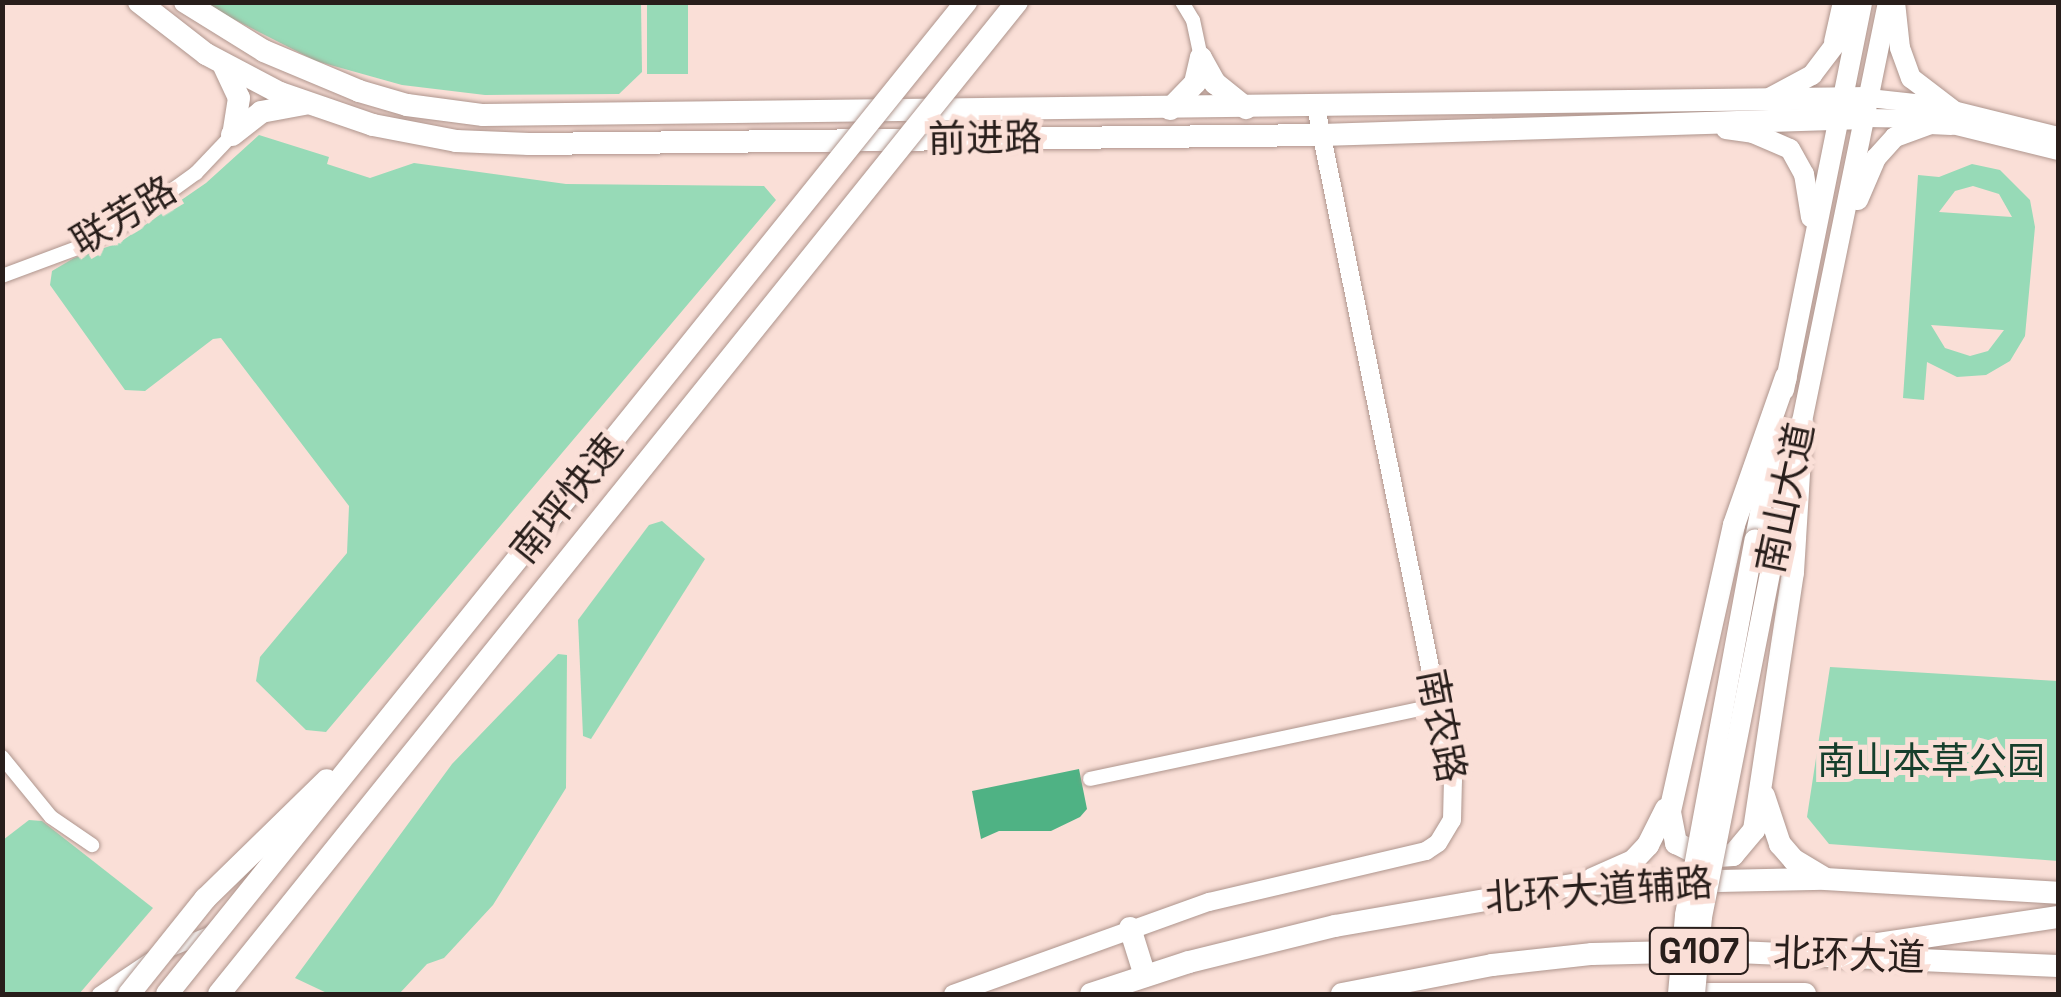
<!DOCTYPE html>
<meta charset="utf-8">
<style>
body{margin:0}
#map{position:relative;width:2061px;height:997px;overflow:hidden;background:#fadfd7;font-family:"Space Grotesk","Noto Sans SC",sans-serif}
div>[style]{position:absolute}
[style*='--x']{left:calc(var(--x)*1px);top:calc(var(--y)*1px);width:calc(var(--w)*1px);rotate:calc(var(--a)*1deg)}
.green>*{inset:0;background:#97dab7;transform-origin:0 0}
.water>*{inset:0;background:#4fb284}
.roads{filter:drop-shadow(0 0 2px #ae958d) drop-shadow(0 0 2px #ae958d)}
.minor>*{height:14px;margin:-7px;padding:0 7px;transform-origin:7px;border-radius:7px;background:#fff}
.tertiary>*{height:18px;margin:-9px;padding:0 9px;transform-origin:9px;border-radius:9px;background:#fff}
.secondary>*{height:20px;margin:-10px;padding:0 10px;transform-origin:10px;border-radius:10px;background:#fff}
.primary>*{height:22px;margin:-11px;padding:0 11px;transform-origin:11px;border-radius:11px;background:#fff}
.trunk>*{height:22px;margin:-11px;padding:0 11px;transform-origin:11px;border-radius:11px;background:#fff}
.bridges{filter:drop-shadow(0 0 2px #ae958d) drop-shadow(0 0 2px #ae958d)}
.secondary-bridge>*{height:20px;margin:-10px;padding:0 10px;transform-origin:10px;border-radius:10px;background:#fff}
.trunk-bridge>*{height:22px;margin:-11px;padding:0 11px;transform-origin:11px;border-radius:11px;background:#fff}
span{translate:-50% -50%;white-space:nowrap;text-align:center;line-height:1.15;-webkit-text-stroke:10px #fadfd7;paint-order:stroke}
.shield-label span{padding:2px 8px;background:#fadfd7;border:2px solid;border-radius:8px;-webkit-text-stroke-width:0}
.shield-label{font-size:35px;color:#281e1b;font-weight:700}
.street-label{font-size:38px;color:#281e1b}
.park-label{font-size:38px;color:#153f2c}
.frame{position:absolute;inset:0;border:5px solid #281e1b;pointer-events:none}
</style>
<div id="map">
<div class="green">
<div style="clip-path:polygon(202px 3px,641px 3px,642px 72px,619px 94px,485px 95px,402px 85px,316px 61px)"></div>
<div style="left:647px;top:3px;width:41px;height:71px"></div>
<div style="clip-path:polygon(259px 135px,329px 157px,327px 164px,370px 178px,414px 163px,566px 184px,764px 186px,776px 200px,326px 732px,306px 730px,256px 681px,260px 657px,347px 553px,349px 506px,221px 338px,213px 339px,145px 391px,125px 390px,50px 285px,52px 271px,74px 258px,119px 243px,206px 183px)"></div>
<div style="clip-path:polygon(evenodd,1972px 164px,2000px 170px,2030px 200px,2035px 227px,2025px 336px,2010px 361px,1986px 375px,1957px 377px,1927px 362px,1924px 400px,1903px 398px,1918px 175px,1939px 177px,1972px 164px,1973px 186px,1999px 194px,2012px 217px,1939px 212px,1955px 191px,1973px 186px,1972px 164px,1931px 325px,2003px 330px,2004px 330px,1988px 351px,1970px 356px,1945px 348px,1931px 325px)"></div>
<div style="clip-path:polygon(662px 521px,705px 559px,591px 739px,583px 736px,578px 620px,649px 525px)"></div>
<div style="clip-path:polygon(558px 654px,567px 655px,566px 788px,493px 905px,444px 958px,427px 964px,399px 994px,329px 994px,295px 978px,452px 764px)"></div>
<div style="clip-path:polygon(1830px 667px,2058px 681px,2058px 861px,1829px 844px,1807px 817px)"></div>
<div style="clip-path:polygon(29px 820px,42px 821px,153px 908px,79px 994px,3px 994px,3px 840px)"></div>
</div>
<div class="water">
<div style="clip-path:polygon(1079px 769px,1087px 809px,1080px 817px,1051px 831px,999px 831px,981px 839px,972px 791px)"></div>
</div>
<div class="roads">
<div class="minor">
<div style="--x:1182;--y:2;--w:21;--a:59"></div>
<div style="--x:1193;--y:20;--w:39;--a:78"></div>
<div style="--x:2;--y:276;--w:92;--a:-20.4"></div>
<div style="--x:88;--y:244;--w:46;--a:-28.8"></div>
<div style="--x:128;--y:222;--w:84;--a:-35.8"></div>
<div style="--x:196;--y:173;--w:52;--a:-46.5"></div>
<div style="--x:2;--y:757;--w:77;--a:50.8"></div>
<div style="--x:51;--y:817;--w:50;--a:34.3"></div>
<div style="--x:1090;--y:779;--w:356;--a:-12"></div>
<div style="--x:169;--y:950;--w:48;--a:-21.8"></div>
<div style="--x:99;--y:994;--w:61;--a:-33.7"></div>
</div>
<div class="tertiary">
<div style="--x:1869;--y:98;--w:64;--a:6.2"></div>
<div style="--x:1933;--y:105;--w:129;--a:13.9"></div>
<div style="--x:1865;--y:118;--w:63;--a:0.9"></div>
<div style="--x:1928;--y:119;--w:134;--a:13.8"></div>
<div style="--x:953;--y:994;--w:272;--a:-19.8"></div>
<div style="--x:1209;--y:902;--w:223;--a:-13.2"></div>
<div style="--x:1426;--y:851;--w:14;--a:-34"></div>
<div style="--x:1438;--y:843;--w:27;--a:-59"></div>
<div style="--x:1452;--y:820;--w:40;--a:-88.6"></div>
<div style="--x:1453;--y:780;--w:687;--a:-101.51"></div>
</div>
<div class="secondary">
<div style="--x:1895;--y:2;--w:46;--a:83.8"></div>
<div style="--x:1900;--y:48;--w:32;--a:70"></div>
<div style="--x:1911;--y:78;--w:53;--a:37.3"></div>
<div style="--x:1834;--y:42;--w:41;--a:-77.3"></div>
<div style="--x:1771;--y:97;--w:47;--a:-28.2"></div>
<div style="--x:1812;--y:75;--w:73;--a:-52.8"></div>
<div style="--x:1726;--y:129;--w:27;--a:8"></div>
<div style="--x:1753;--y:133;--w:40;--a:23.4"></div>
<div style="--x:1790;--y:149;--w:29;--a:61"></div>
<div style="--x:1804;--y:174;--w:44;--a:80.8"></div>
<div style="--x:1858;--y:200;--w:46;--a:-66.8"></div>
<div style="--x:1876;--y:158;--w:28;--a:-48"></div>
<div style="--x:1895;--y:137;--w:37;--a:-20"></div>
<div style="--x:1930;--y:124;--w:21;--a:3"></div>
<div style="--x:1784;--y:390;--w:396;--a:-78.6"></div>
<div style="--x:1799;--y:436;--w:443;--a:-78.4"></div>
<div style="--x:1755;--y:539;--w:117;--a:-79.2"></div>
<div style="--x:1776;--y:544;--w:76;--a:-77.8"></div>
</div>
<div class="primary">
<div style="--x:139;--y:2;--w:85;--a:37.8"></div>
<div style="--x:206;--y:54;--w:84;--a:27.8"></div>
<div style="--x:280;--y:93;--w:98;--a:19"></div>
<div style="--x:373;--y:125;--w:85;--a:10.9"></div>
<div style="--x:456;--y:141;--w:73;--a:2.4"></div>
<div style="--x:529;--y:144;--w:792;--a:-0.65"></div>
<div style="--x:1321;--y:135;--w:544;--a:-1.79"></div>
<div style="--x:185;--y:2;--w:93;--a:31.8"></div>
<div style="--x:264;--y:51;--w:103;--a:22.8"></div>
<div style="--x:359;--y:91;--w:50;--a:16.3"></div>
<div style="--x:407;--y:105;--w:77;--a:7.5"></div>
<div style="--x:483;--y:115;--w:1386;--a:-0.7"></div>
<div style="--x:1201;--y:58;--w:29;--a:61"></div>
<div style="--x:1215;--y:83;--w:40;--a:39"></div>
<div style="--x:224;--y:66;--w:35;--a:65"></div>
<div style="--x:239;--y:98;--w:36;--a:99"></div>
<div style="--x:1170;--y:109;--w:36;--a:-46"></div>
<div style="--x:1195;--y:83;--w:26;--a:-77"></div>
<div style="--x:232;--y:135;--w:37;--a:-38"></div>
<div style="--x:261;--y:112;--w:44;--a:-10.5"></div>
<div style="--x:1786;--y:377;--w:157;--a:109.4"></div>
<div style="--x:1734;--y:525;--w:294;--a:102.6"></div>
<div style="--x:1670;--y:812;--w:32;--a:79"></div>
<div style="--x:1676;--y:843;--w:31;--a:27"></div>
<div style="--x:1704;--y:857;--w:29;--a:-4"></div>
<div style="--x:1733;--y:855;--w:33;--a:-50"></div>
<div style="--x:1754;--y:830;--w:261;--a:-81.4"></div>
<div style="--x:1793;--y:572;--w:149;--a:-86.5"></div>
<div style="--x:1764;--y:796;--w:51;--a:71.6"></div>
<div style="--x:1780;--y:844;--w:21;--a:49"></div>
<div style="--x:1794;--y:860;--w:35;--a:31"></div>
<div style="--x:1592;--y:879;--w:45;--a:-23.7"></div>
<div style="--x:1633;--y:861;--w:22;--a:-47"></div>
<div style="--x:1648;--y:845;--w:40;--a:-63.4"></div>
<div style="--x:1130;--y:928;--w:50;--a:72.6"></div>
<div style="--x:1091;--y:994;--w:103;--a:-18.1"></div>
<div style="--x:1189;--y:962;--w:150;--a:-13.9"></div>
<div style="--x:1335;--y:926;--w:246;--a:-9.8"></div>
<div style="--x:1577;--y:884;--w:248;--a:-1.2"></div>
<div style="--x:1825;--y:879;--w:233;--a:3.4"></div>
</div>
<div class="trunk">
<div style="--x:1864;--y:946;--w:196;--a:-8.5"></div>
<div style="--x:1342;--y:994;--w:153;--a:-10.9"></div>
<div style="--x:1492;--y:965;--w:101;--a:-6.3"></div>
<div style="--x:1592;--y:954;--w:122;--a:-1.4"></div>
<div style="--x:1714;--y:951;--w:344;--a:2.5"></div>
<div style="--x:1683;--y:994;--w:122;--a:0"></div>
</div>
</div>
<div class="bridges">
<div class="secondary-bridge">
<div style="--x:1678;--y:994;--w:79;--a:-84.9"></div>
<div style="--x:1685;--y:915;--w:382;--a:-79.5"></div>
<div style="--x:1695;--y:994;--w:77;--a:-84.8"></div>
<div style="--x:1702;--y:917;--w:380;--a:-78.8"></div>
</div>
<div class="trunk-bridge">
<div style="--x:129;--y:994;--w:122;--a:-51.3"></div>
<div style="--x:205;--y:899;--w:170;--a:-44.3"></div>
<div style="--x:167;--y:994;--w:1274;--a:-51.15"></div>
<div style="--x:219;--y:994;--w:1273;--a:-51.19"></div>
</div>
</div>
<div class="shield-label">
<span style="left:1699px;top:951px">G107</span>
</div>
<div class="street-label">
<span style="left:985px;top:139px;rotate:-1deg">前进路</span>
<span style="left:124px;top:216px;rotate:-31deg">联芳路</span>
<span style="left:1786px;top:498px;rotate:-78deg">南山大道</span>
<span style="left:567px;top:499px;rotate:-51deg">南坪快速</span>
<span style="left:1441px;top:726px;rotate:79deg">南农路</span>
<span style="left:1599px;top:891px;rotate:-4deg">北环大道辅路</span>
<span style="left:1849px;top:956px;rotate:2deg">北环大道</span>
</div>
<div class="park-label">
<span style="left:1931px;top:762px">南山本草公园</span>
</div>
<div class="frame"></div>
</div>
